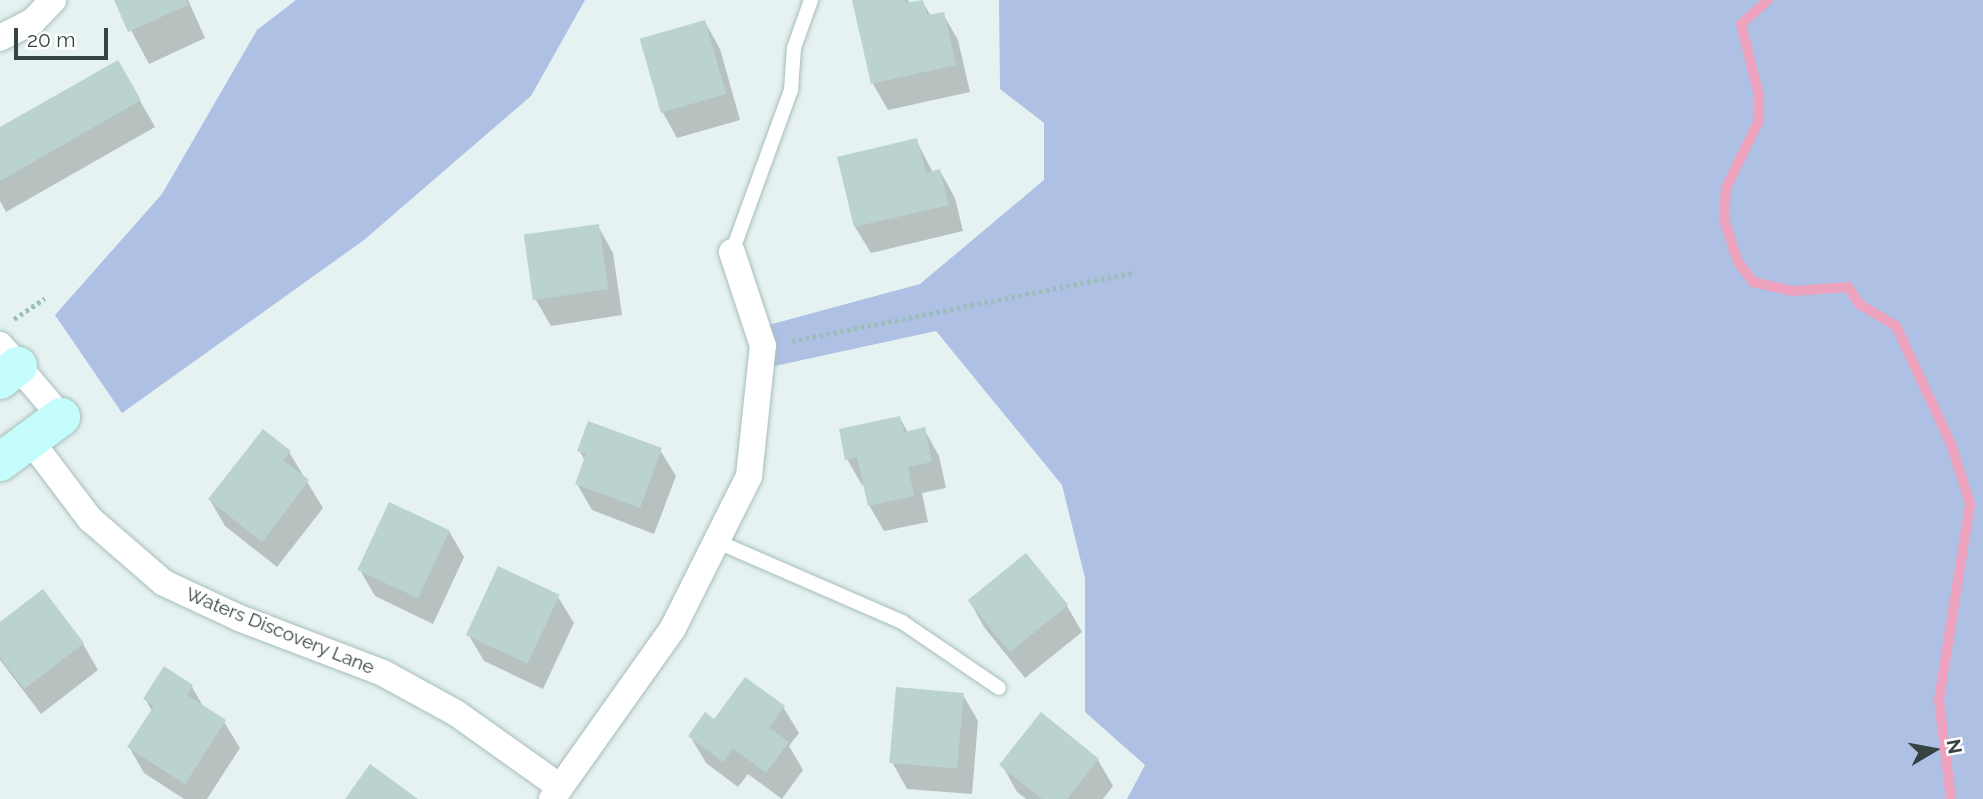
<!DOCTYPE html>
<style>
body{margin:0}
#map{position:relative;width:1983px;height:799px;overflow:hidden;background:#e5f2f1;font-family:Raleway,sans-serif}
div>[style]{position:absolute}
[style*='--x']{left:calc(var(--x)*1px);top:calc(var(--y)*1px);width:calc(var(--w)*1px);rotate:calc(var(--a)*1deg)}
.green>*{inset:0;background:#afc0e5}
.shadow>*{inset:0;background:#0003}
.stream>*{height:10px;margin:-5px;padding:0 5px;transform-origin:5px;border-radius:5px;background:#eda3bd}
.building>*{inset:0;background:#bbd3cf;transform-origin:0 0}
.path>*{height:4.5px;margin-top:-2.25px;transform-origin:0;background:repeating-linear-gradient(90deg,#9abeba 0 3.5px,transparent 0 7px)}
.roads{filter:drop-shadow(0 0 2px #a8bdbb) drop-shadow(0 0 2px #a8bdbb)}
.lane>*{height:14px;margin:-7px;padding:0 7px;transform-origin:7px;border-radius:7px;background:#fff}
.street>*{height:26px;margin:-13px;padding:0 13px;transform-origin:13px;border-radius:13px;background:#fff}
.secondary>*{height:38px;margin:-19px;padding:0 19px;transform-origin:19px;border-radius:19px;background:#c4fdfc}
span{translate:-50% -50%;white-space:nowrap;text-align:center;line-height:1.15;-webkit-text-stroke:5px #fff;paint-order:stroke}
.street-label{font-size:19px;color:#354442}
.north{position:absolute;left:1899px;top:715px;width:70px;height:70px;-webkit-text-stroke:5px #fff;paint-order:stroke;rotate:80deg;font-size:19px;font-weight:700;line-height:28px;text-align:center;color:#354442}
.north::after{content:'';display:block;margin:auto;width:24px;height:32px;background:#354442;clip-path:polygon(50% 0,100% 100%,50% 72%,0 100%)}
.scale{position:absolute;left:14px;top:28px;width:94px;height:32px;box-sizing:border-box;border:4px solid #354442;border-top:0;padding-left:9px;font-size:21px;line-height:24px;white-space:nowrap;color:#354442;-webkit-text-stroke:5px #fff;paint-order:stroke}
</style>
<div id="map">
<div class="green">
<div style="clip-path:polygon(296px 0,585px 0,531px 96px,364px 240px,122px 413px,55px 315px,162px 194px,257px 30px)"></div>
<div style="clip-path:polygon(999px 0,1983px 0,1983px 799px,1127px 799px,1145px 765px,1085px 712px,1085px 578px,1062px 485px,936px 331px,761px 369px,757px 328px,920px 284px,1044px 180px,1044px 123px,1000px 89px)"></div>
</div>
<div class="shadow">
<div style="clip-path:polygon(115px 0,188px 0,205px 38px,149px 64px)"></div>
<div style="clip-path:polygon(854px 0,908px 0,910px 4px,922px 1px,931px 16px,943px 14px,958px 40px,970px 92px,888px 110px,873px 84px)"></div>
<div style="clip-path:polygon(705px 22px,720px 49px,740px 120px,677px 138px,662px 111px)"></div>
<div style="clip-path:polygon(118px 62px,155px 127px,6px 212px,0 201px,0 129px)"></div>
<div style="clip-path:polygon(916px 140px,933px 173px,940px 171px,955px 198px,963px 231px,871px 253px,855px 227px,839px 158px)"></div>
<div style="clip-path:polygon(598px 226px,613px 253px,622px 315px,551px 326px,536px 300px,526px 237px)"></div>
<div style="clip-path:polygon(900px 418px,908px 433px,924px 429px,939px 456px,946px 488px,922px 493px,928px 522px,884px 531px,869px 505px,865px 485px,862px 485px,847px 459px)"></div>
<div style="clip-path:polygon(579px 450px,660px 450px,676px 476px,654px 534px,592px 510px,577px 484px,585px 461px)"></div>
<div style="clip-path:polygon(289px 452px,323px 508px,277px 567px,225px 526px,210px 500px)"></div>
<div style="clip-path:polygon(449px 531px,464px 557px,433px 624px,375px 596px,360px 570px)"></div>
<div style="clip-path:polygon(558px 597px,574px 623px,543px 689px,484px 661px,468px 634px)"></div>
<div style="clip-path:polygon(969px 600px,1067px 606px,1082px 632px,1025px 678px,984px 627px)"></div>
<div style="clip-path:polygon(0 624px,83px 644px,98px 670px,41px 714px,0 660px)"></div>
<div style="clip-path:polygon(192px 687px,204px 708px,224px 722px,240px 748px,207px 799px,184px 799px,144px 773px,129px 747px,152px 711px,145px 699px)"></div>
<div style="clip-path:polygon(963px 695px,978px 721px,972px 794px,907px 789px,892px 762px)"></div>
<div style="clip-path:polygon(783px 707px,799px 733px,789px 746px,803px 770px,782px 799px,748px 774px,738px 787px,706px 763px,690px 736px,714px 721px)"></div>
<div style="clip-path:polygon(1098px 760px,1113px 786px,1103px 799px,1026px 799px,1017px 792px,1002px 765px)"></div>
</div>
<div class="stream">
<div style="--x:1768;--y:0;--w:36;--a:138"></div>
<div style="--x:1741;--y:24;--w:74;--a:76"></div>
<div style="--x:1759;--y:96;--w:26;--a:92"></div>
<div style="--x:1758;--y:122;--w:73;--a:115.9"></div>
<div style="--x:1726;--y:188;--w:32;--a:94"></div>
<div style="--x:1724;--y:220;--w:44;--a:71.6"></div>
<div style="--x:1738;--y:262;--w:25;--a:53"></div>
<div style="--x:1753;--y:282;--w:41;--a:12.7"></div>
<div style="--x:1793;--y:291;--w:55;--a:-4.2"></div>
<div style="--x:1848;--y:287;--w:20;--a:57"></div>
<div style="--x:1859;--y:304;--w:43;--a:30.7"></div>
<div style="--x:1896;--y:326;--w:130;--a:65"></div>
<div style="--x:1951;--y:444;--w:63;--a:72.4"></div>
<div style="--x:1970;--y:504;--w:198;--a:99"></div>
<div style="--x:1939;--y:700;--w:100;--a:83.1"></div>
</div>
<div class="building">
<div style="clip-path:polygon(114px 0,186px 0,188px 5px,128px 32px)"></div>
<div style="clip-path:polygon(852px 0,905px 0,906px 3px,923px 0,927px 15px,944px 12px,956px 65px,871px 84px)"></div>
<div style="left:705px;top:20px;width:77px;height:68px;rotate:74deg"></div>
<div style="clip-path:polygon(118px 60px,141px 100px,0 181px,0 127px)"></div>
<div style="clip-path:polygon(917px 138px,926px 173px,940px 169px,949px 205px,854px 227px,837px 157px)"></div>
<div style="left:599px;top:224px;width:66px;height:76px;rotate:82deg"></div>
<div style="clip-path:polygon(900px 416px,904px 432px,925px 427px,932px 462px,908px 467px,914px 496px,868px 506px,857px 457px,845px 460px,839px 429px)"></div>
<div style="clip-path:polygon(588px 421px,662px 448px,640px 508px,575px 484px,586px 454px,577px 451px)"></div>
<div style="clip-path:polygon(263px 429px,291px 451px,283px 460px,309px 480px,262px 542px,208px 499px)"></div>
<div style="left:389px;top:502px;width:67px;height:75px;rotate:25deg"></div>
<div style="left:1026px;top:553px;width:67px;height:75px;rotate:51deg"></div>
<div style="left:498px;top:566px;width:68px;height:76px;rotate:25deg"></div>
<div style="clip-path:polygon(43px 589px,84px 643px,24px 689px,0 657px,0 622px)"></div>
<div style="clip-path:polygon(164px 666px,193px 685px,187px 695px,226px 720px,185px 784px,127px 747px,154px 706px,143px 699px)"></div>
<div style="clip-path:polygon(745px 677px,785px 706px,769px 727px,789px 742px,766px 773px,733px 748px,723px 762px,688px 736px,705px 712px,714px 719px)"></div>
<div style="left:896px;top:687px;width:68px;height:76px;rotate:5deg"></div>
<div style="clip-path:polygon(1041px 712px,1099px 759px,1067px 799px,1042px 799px,999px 765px)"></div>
<div style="clip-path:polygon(370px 764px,418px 799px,345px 799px)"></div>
</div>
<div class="path">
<div style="--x:14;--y:319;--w:37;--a:-34"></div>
<div style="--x:792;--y:341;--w:348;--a:-11.3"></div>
</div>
<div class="roads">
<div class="lane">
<div style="--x:732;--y:252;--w:172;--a:-70"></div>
<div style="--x:791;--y:90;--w:42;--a:-85.9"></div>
<div style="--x:794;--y:48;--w:51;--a:-70.5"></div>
<div style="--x:716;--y:541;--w:203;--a:23.5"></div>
<div style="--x:902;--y:622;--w:117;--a:34.2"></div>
</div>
<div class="street">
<div style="--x:0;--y:38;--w:37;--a:-27"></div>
<div style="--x:33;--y:21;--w:29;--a:-46"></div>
<div style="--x:0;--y:345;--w:94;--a:49.7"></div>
<div style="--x:30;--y:440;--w:99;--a:52.8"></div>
<div style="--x:90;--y:519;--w:98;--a:40.9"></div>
<div style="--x:164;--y:583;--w:83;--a:25"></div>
<div style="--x:239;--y:618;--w:154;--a:20.9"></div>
<div style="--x:383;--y:673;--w:83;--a:28.7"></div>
<div style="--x:456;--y:713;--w:128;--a:35.4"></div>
<div style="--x:552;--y:799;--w:209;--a:-54.7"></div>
<div style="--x:673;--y:628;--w:170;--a:-63.4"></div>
<div style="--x:749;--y:476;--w:131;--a:-83.9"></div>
<div style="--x:763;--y:346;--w:99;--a:-108.3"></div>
</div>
<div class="secondary">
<div style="--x:0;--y:380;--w:23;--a:-38"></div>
<div style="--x:0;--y:462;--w:76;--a:-36.4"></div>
</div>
</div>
<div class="street-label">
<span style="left:280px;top:631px;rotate:22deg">Waters Discovery Lane</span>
</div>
<div class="north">N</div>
<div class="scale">20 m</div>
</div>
